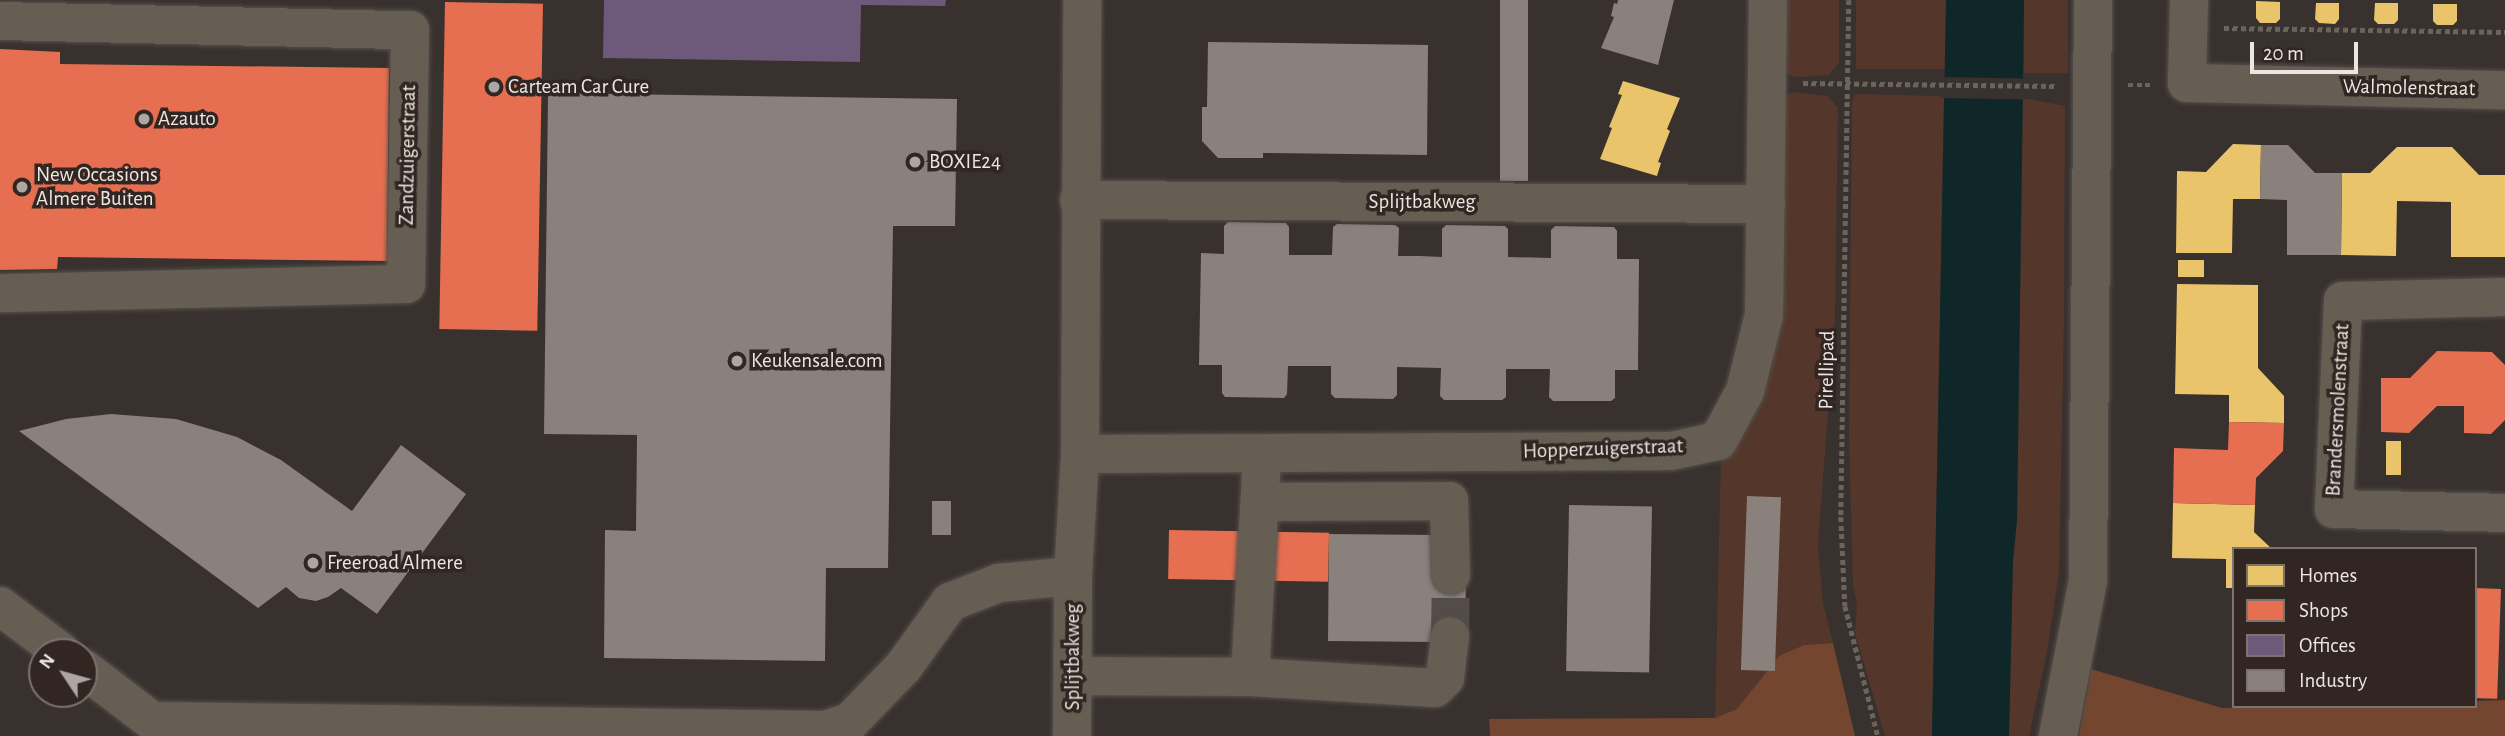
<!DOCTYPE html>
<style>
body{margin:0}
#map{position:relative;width:2505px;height:736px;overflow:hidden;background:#38312e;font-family:"Alegreya Sans",sans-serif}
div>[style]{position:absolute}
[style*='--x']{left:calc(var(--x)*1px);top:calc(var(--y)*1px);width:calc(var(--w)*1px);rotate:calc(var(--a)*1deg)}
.green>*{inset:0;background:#54372a;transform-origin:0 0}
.forest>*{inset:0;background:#75462f}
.water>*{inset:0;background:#10272a}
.pier>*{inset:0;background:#38312e;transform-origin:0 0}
.homes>*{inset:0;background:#e9c46a;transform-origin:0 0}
.shops>*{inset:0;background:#e76f51;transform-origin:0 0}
.offices>*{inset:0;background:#6d597a}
.industry>*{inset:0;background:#8a817c;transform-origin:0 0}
.minor-tunnel>*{height:38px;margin-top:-19px;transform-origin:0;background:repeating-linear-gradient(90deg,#534c49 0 38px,transparent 0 57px)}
.path>*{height:4.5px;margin-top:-2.25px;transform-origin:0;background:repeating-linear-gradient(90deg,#6b645c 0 5px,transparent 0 8.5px)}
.roads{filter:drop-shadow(0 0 2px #544f4b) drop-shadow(0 0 2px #544f4b)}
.minor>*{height:38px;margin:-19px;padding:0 19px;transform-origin:19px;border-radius:19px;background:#675e53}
.dots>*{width:19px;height:19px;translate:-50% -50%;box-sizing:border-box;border:4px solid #312621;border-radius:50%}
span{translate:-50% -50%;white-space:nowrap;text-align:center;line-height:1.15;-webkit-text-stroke:7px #312621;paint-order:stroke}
.poi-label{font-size:21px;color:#ece5e1}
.left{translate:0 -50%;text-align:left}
.street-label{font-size:21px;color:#ece5e1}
.legend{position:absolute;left:2232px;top:547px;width:245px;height:161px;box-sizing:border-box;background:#312621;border:2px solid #7c726e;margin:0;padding:9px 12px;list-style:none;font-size:21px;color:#ece5e1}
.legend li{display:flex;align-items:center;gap:14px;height:35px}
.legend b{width:35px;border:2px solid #7c726e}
.north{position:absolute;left:28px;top:638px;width:70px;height:70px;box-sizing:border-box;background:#312621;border:2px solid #7c726e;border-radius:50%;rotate:306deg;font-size:19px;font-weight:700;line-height:28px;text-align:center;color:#ece5e1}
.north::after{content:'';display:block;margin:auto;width:24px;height:32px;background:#ada6a2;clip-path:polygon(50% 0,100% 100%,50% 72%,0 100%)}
.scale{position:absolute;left:2250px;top:42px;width:108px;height:32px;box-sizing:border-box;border:4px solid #ece5e1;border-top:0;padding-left:9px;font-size:21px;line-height:24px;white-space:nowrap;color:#ece5e1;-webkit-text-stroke:5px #312621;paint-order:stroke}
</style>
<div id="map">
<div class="green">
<div style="clip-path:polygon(1781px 0,1839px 0,1839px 63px,1828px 75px,1801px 77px,1791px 76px,1783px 70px)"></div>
<div style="left:1856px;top:0;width:90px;height:69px"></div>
<div style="left:2024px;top:0;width:44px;height:73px"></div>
<div style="clip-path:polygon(1792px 92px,1828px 96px,1838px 108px,1835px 318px,1818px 545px,1823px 604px,1833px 643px,1804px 645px,1779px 656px,1737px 709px,1715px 718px,1721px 456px,1760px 403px,1771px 372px,1778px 310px,1783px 98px)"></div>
<div style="clip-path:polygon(1855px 94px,1944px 96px,1932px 736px,1885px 736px,1855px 633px,1857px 604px,1853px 585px,1849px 438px,1852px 104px)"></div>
<div style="clip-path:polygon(2023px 98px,2065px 106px,2064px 321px,2059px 572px,2047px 652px,2029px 736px,2009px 736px,2013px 560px,2017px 520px)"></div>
</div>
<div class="forest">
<div style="clip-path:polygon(1833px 643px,1855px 736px,1490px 736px,1489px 719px,1715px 718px,1737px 709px,1779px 656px,1804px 645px)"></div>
<div style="clip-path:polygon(2091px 669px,2222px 708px,2475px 706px,2475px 701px,2505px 700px,2505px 736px,2079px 736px)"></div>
</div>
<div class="water">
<div style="clip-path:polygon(1946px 0,2024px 0,2017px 520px,2013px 560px,2009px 736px,1932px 736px)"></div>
</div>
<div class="pier">
<div style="left:1941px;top:77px;width:85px;height:21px;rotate:1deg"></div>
</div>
<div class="homes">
<div style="clip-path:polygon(2256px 1px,2280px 2px,2280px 19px,2276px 23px,2260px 23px,2256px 18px)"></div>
<div style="clip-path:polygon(2316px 3px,2339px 3px,2339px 19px,2335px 24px,2319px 23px,2315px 19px)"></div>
<div style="clip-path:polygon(2375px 3px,2398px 3px,2398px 20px,2394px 24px,2378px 24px,2374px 20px)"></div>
<div style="clip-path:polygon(2433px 4px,2457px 4px,2457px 21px,2453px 25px,2437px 25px,2433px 21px)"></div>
<div style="clip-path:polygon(1623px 81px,1680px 98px,1667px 129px,1670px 131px,1658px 162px,1661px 163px,1657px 176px,1600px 159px,1612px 128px,1609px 127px,1622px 95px,1618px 94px)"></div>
<div style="clip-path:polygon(2233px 144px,2261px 145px,2260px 199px,2233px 199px,2232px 253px,2176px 253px,2177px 171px,2206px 172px)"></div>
<div style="clip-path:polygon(2397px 147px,2452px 147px,2479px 175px,2505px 175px,2505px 257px,2451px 257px,2451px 202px,2397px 201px,2396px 256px,2341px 255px,2342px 173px,2370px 173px)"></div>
<div style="left:2178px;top:260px;width:26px;height:17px"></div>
<div style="clip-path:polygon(2177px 284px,2258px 285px,2258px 368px,2284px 396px,2284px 423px,2229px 422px,2229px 395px,2175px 394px)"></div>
<div style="left:2386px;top:441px;width:15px;height:34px"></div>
<div style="clip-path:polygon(2173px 503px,2255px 505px,2254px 532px,2272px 549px,2234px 549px,2234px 588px,2226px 588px,2226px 559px,2172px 558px)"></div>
</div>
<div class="shops">
<div style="left:445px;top:2px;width:98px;height:327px;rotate:1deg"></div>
<div style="clip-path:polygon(0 49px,60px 52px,60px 64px,389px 68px,387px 261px,58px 257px,57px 269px,0 270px)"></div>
<div style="clip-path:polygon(2437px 351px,2492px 352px,2505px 365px,2505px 420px,2491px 434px,2464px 433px,2464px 406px,2437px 406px,2409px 433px,2381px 432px,2381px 378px,2410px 378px)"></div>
<div style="clip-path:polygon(2229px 422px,2284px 423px,2283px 451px,2256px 478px,2255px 505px,2173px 503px,2174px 448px,2228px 450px)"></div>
<div style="left:1169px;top:530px;width:160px;height:49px;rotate:1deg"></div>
<div style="left:2475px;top:588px;width:26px;height:110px;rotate:2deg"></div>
</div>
<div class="offices">
<div style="clip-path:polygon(604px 0,946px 0,945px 6px,861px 5px,860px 62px,603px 58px)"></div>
</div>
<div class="industry">
<div style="left:1500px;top:0;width:28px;height:181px"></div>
<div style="clip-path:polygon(1618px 0,1674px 0,1658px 65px,1601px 48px,1614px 17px,1611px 16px,1614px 3px,1617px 4px)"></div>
<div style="clip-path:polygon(1208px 42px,1428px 45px,1427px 155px,1263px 153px,1263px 158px,1218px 158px,1202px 141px,1202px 107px,1207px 107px)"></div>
<div style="clip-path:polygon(548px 93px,957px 99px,955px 226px,893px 226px,888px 568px,826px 568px,825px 661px,604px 658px,605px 530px,636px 531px,637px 435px,544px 434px)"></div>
<div style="clip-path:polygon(2261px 145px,2288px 145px,2315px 173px,2342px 173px,2341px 255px,2287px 255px,2287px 200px,2260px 199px)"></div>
<div style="clip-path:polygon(1228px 222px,1286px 223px,1289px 227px,1289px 255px,1332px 255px,1333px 227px,1337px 224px,1395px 225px,1399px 228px,1398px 256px,1420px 256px,1442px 257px,1442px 229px,1446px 225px,1505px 226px,1508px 229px,1508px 257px,1551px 258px,1551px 230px,1555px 226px,1614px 227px,1617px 231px,1617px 259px,1639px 259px,1638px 370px,1615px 370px,1615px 398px,1611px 401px,1553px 401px,1549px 397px,1550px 369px,1506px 369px,1506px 397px,1502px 400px,1444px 400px,1440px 396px,1441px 368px,1397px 367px,1397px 395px,1393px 399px,1335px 398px,1331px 394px,1331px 366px,1288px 366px,1287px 394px,1284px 398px,1225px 397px,1222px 393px,1222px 365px,1199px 365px,1201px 253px,1224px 254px,1224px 226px)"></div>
<div style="clip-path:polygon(111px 414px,176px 419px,237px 437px,281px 460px,352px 511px,401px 445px,466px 494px,377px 614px,341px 588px,328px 597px,316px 601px,299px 598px,286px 587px,258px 608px,19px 431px,66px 419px)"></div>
<div style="left:1747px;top:496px;width:34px;height:174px;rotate:2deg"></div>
<div style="left:932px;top:501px;width:19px;height:34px"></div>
<div style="left:1569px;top:505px;width:83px;height:166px;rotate:1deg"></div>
<div style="clip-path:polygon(1329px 534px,1437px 535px,1466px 575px,1465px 636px,1435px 642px,1328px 641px)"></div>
</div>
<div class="minor-tunnel">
<div style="--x:1450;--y:636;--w:61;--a:-89.1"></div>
</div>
<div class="path">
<div style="--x:1849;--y:0;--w:517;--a:90.89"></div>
<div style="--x:1841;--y:517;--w:89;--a:87.4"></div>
<div style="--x:1845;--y:606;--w:134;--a:75.8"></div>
<div style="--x:2224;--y:28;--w:281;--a:0.8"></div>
<div style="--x:1803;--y:83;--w:254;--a:0.7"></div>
<div style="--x:2128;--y:85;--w:23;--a:0"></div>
</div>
<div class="roads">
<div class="minor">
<div style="--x:2189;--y:0;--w:83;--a:91.4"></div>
<div style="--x:2187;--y:83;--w:318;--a:1.3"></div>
<div style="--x:0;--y:21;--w:410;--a:1.3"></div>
<div style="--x:410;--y:30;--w:254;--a:90.9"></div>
<div style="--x:406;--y:284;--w:406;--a:178.7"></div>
<div style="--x:1079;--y:200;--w:687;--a:0.33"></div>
<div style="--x:2505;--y:297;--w:162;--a:178.6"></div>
<div style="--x:2343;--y:301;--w:208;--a:92.5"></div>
<div style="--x:2334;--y:509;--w:171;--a:1.3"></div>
<div style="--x:1080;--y:454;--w:591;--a:-0.29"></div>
<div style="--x:1671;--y:451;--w:48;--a:-12"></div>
<div style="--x:1718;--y:441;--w:57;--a:-61.6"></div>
<div style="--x:1745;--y:391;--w:78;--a:-76"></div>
<div style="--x:1764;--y:315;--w:315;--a:-89.3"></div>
<div style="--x:1260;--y:502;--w:189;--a:-0.3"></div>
<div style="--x:1449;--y:501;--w:74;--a:88.5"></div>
<div style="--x:0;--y:606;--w:76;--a:37"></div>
<div style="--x:84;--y:669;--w:86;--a:37.4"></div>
<div style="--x:152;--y:721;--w:673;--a:0.77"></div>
<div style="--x:825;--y:730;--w:26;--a:-18"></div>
<div style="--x:850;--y:722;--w:78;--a:-46"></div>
<div style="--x:904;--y:666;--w:79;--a:-54.3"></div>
<div style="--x:950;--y:602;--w:53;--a:-21.2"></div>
<div style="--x:999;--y:583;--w:74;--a:-5.4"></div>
<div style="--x:1073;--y:676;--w:177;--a:0.3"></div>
<div style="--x:1250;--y:677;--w:223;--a:-86.9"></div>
<div style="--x:1250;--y:677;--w:185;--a:3.4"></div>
<div style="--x:1435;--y:688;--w:14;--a:-45"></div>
<div style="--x:1445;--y:678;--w:42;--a:-83.2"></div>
<div style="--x:1072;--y:736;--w:160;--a:-89.6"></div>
<div style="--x:1073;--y:576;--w:122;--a:-86.7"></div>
<div style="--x:1080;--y:454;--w:454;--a:-89.7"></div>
<div style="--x:2058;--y:736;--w:159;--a:-79.1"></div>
<div style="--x:2088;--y:580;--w:580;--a:-89.51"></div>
</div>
</div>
<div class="dots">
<div style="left:494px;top:87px;background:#ada6a2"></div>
<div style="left:144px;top:119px;background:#ada6a2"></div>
<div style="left:915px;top:162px;background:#ada6a2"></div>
<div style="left:22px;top:187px;background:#ada6a2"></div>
<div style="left:737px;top:361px;background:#ada6a2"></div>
<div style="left:313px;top:563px;background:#ada6a2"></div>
</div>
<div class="poi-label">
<span class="left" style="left:508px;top:87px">Carteam Car Cure</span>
<span class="left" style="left:158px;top:119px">Azauto</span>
<span class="left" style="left:929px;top:162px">BOXIE24</span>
<span class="left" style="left:36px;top:187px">New Occasions<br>Almere Buiten</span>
<span class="left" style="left:751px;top:361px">Keukensale.com</span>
<span class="left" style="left:327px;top:563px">Freeroad Almere</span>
</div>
<div class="street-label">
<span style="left:2409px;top:88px;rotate:1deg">Walmolenstraat</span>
<span style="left:408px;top:155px;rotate:-89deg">Zandzuigerstraat</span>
<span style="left:1422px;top:202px">Splijtbakweg</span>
<span style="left:1827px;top:370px;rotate:-89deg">Pirellipad</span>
<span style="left:2338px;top:410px;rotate:-87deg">Brandersmolenstraat</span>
<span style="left:1603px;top:449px;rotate:-2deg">Hopperzuigerstraat</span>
<span style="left:1073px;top:657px;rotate:-90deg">Splijtbakweg</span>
</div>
<ul class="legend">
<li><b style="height:19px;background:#e9c46a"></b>Homes</li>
<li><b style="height:19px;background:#e76f51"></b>Shops</li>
<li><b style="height:19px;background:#6d597a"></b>Offices</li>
<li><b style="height:19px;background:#8a817c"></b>Industry</li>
</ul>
<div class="north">N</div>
<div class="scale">20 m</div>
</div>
